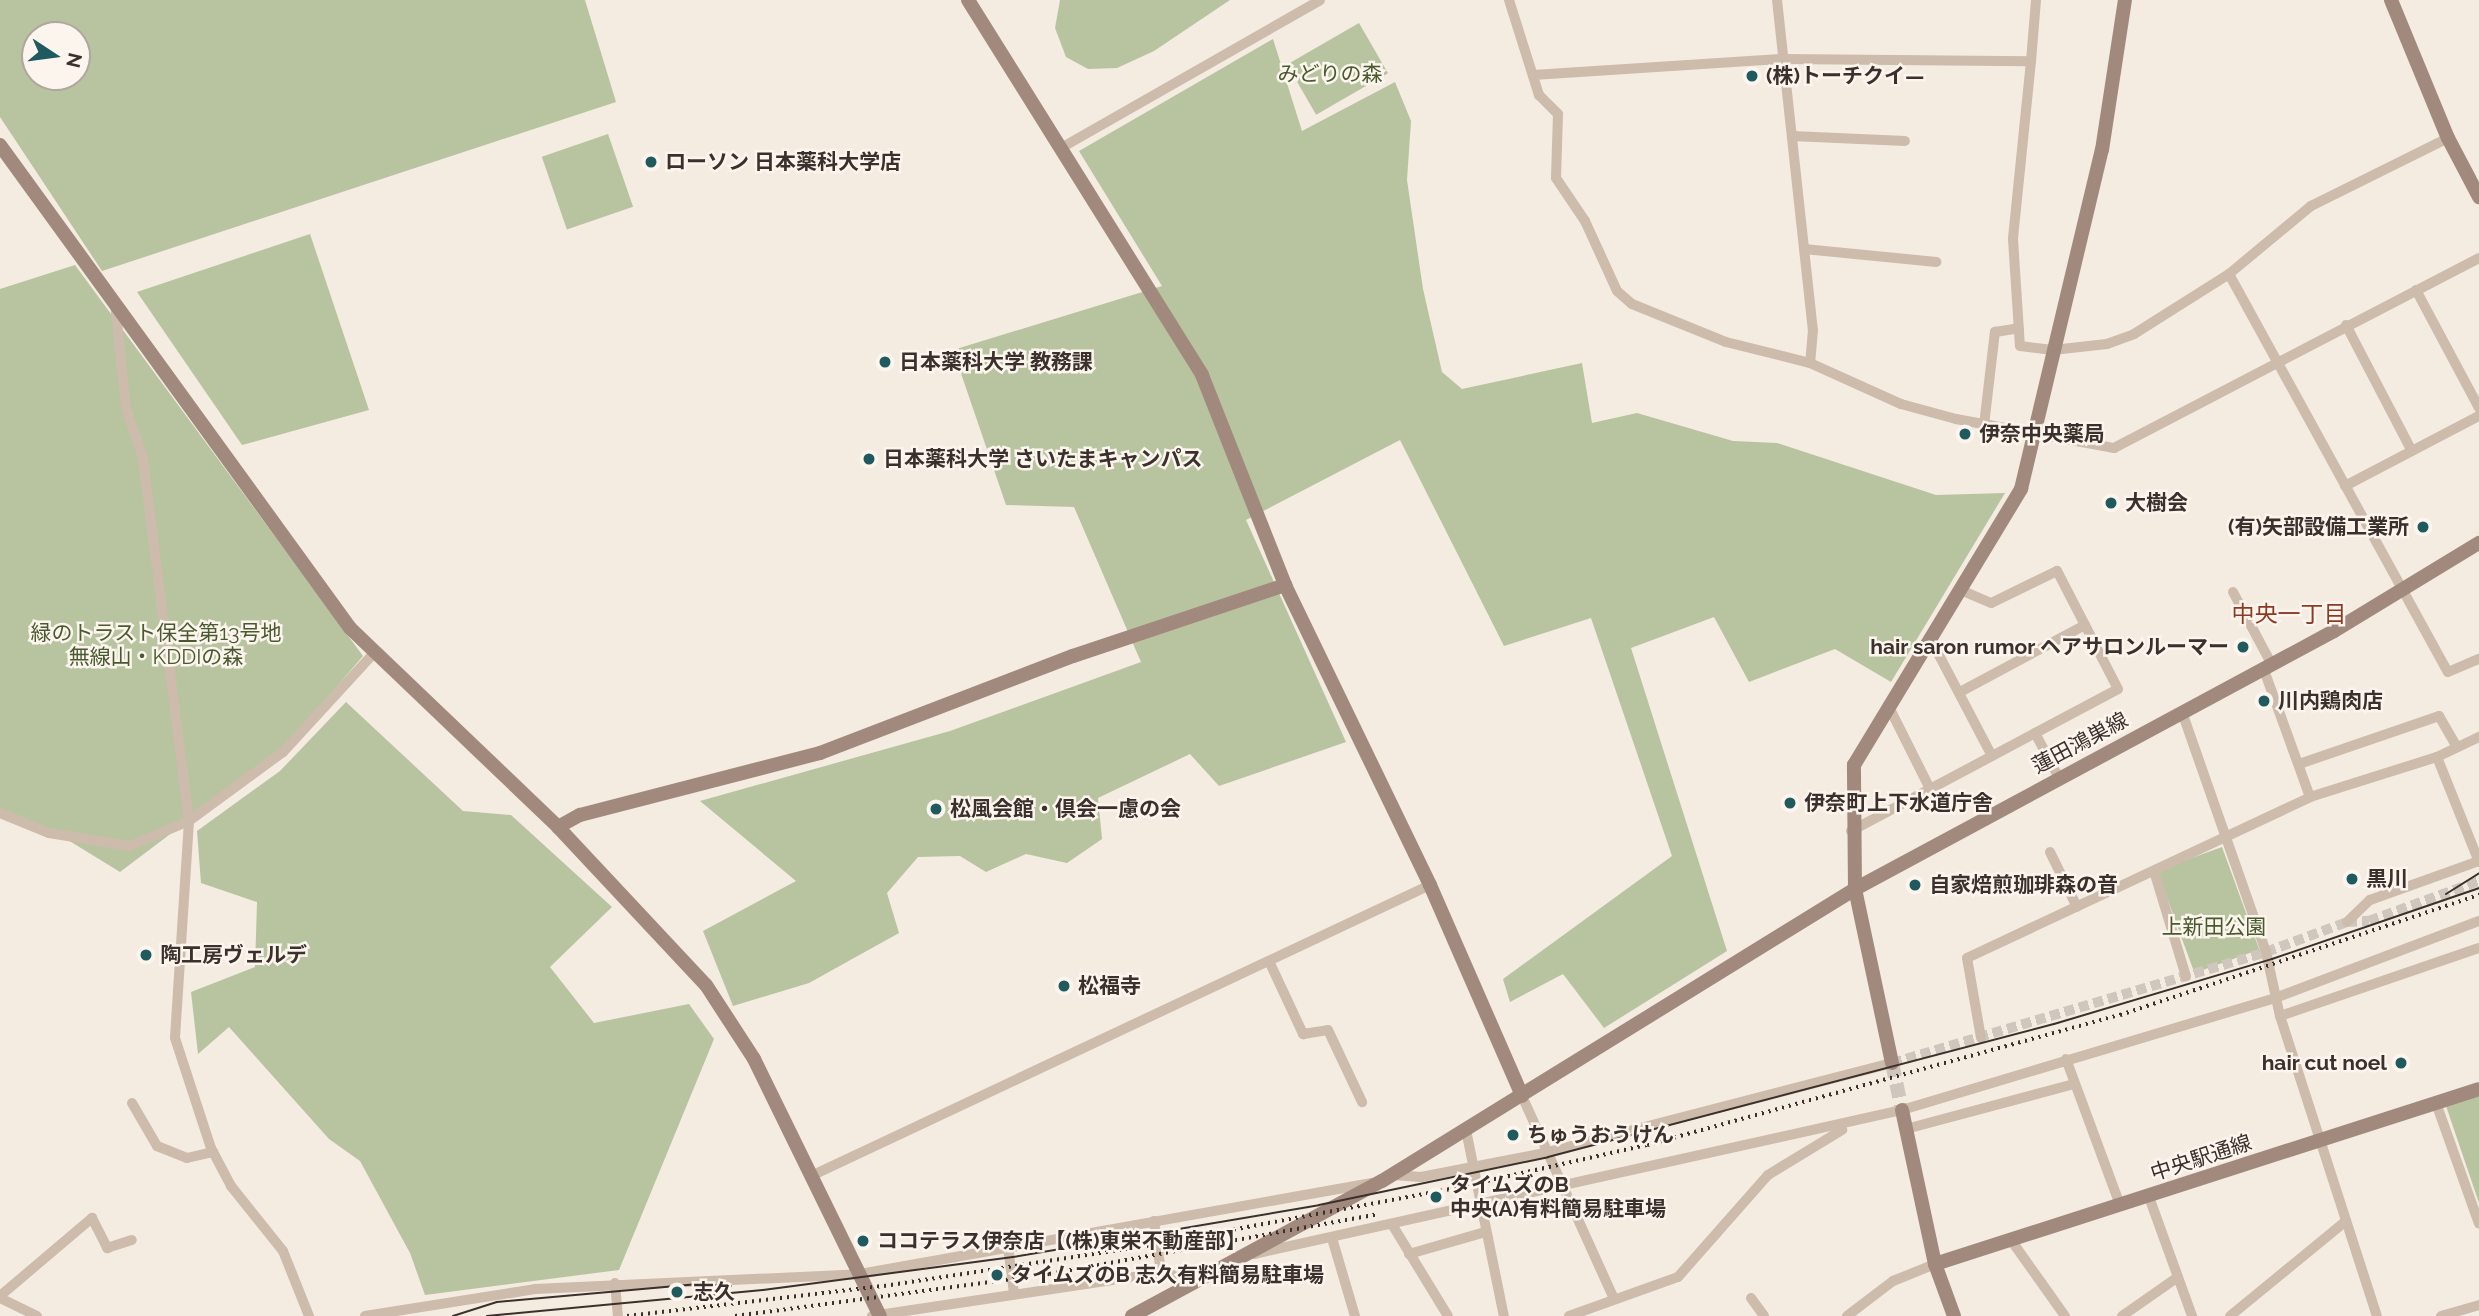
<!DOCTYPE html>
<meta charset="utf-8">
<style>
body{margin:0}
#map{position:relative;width:2479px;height:1316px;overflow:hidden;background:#f4ebe1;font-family:Raleway,"Noto Sans JP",sans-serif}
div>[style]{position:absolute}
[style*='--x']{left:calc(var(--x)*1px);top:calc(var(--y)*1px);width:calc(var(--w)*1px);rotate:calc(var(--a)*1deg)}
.green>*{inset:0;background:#b8c4a0;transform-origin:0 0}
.street-tunnel>*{height:10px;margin-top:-5px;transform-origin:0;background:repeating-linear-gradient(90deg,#cfc6bd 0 10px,transparent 0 15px)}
.secondary-tunnel>*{height:14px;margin-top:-7px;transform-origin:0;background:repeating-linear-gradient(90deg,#cfc6bd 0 14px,transparent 0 21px)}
.street>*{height:10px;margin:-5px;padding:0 5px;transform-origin:5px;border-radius:5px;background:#cdbbac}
.secondary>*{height:14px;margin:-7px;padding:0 7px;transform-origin:7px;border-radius:7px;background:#a18a7d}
.tram>*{height:2px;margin:-1px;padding:0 1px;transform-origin:1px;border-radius:1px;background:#3b302b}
.rail>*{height:3.5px;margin-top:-1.75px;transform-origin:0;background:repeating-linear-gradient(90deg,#3b302b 0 2px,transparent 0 7px)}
.dots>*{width:19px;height:19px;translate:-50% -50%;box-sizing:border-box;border:4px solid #fbf5ee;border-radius:50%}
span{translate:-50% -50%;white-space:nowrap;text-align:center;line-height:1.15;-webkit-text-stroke:5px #fbf5ee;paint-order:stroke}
.park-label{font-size:21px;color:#4a5a2e}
.poi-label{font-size:21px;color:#3b302b;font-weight:700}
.left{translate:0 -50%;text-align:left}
.right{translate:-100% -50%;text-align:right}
.street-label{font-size:21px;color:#3b302b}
.neighbourhood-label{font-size:23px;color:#8c3b22}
.north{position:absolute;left:21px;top:21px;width:70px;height:70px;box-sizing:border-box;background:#fbf5ee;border:2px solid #aea6a0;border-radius:50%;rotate:103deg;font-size:19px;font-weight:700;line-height:28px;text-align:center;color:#3b302b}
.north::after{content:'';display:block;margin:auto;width:24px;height:32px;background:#1f5a5e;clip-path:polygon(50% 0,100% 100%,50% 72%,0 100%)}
</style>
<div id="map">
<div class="green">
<div style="clip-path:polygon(evenodd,0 0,585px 0,616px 102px,102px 271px,0 117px,0 0,35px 35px,77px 35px,77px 77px,35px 77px,35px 35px)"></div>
<div style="clip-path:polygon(1060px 0,1230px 0,1154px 51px,1117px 68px,1088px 69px,1066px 57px,1055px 28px)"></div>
<div style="left:1359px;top:23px;width:58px;height:83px;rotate:60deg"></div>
<div style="clip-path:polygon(1273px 39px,1302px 131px,1395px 82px,1411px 121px,1407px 180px,1423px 289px,1442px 372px,1462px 389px,1582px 363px,1592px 423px,1637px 413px,1733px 441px,1777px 443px,1936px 495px,2005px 493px,1891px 682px,1835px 649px,1749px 682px,1714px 617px,1631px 648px,1727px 951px,1604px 1028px,1563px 974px,1510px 1002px,1503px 979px,1672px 856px,1591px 618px,1504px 646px,1400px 440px,1246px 520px,1346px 742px,1219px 786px,1190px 754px,1098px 798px,1102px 839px,1067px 863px,1026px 854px,986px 872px,960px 856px,918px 857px,887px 893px,899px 933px,809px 983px,733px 1006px,703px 931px,796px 881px,700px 801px,950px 731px,1141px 662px,1074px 507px,1006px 505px,953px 350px,1162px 286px,1079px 151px)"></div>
<div style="left:608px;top:134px;width:77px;height:70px;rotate:71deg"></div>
<div style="clip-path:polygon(310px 234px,369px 410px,242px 445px,137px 292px)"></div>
<div style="clip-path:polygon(75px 265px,363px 656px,283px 749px,120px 872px,50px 829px,0 812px,0 289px)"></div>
<div style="clip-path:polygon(346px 702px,463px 811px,511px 815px,612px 907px,550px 967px,594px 1023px,689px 1004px,714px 1039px,619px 1270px,425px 1295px,410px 1253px,360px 1161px,329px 1139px,229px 1027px,198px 1054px,191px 992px,255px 967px,257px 902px,201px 883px,197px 831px,280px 771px)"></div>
<div style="left:2222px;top:847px;width:109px;height:69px;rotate:70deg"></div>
<div style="clip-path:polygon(2479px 1096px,2479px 1203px,2446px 1106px)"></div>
</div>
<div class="street-tunnel">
<div style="--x:1892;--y:1063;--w:390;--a:-16.5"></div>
<div style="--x:2266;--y:952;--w:86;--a:-20.3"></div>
<div style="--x:2347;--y:922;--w:22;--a:-3"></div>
<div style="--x:2369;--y:921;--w:117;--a:-20"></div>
</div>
<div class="secondary-tunnel">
<div style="--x:1892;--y:1063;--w:48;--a:78"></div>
</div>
<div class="street">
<div style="--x:1509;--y:0;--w:100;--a:72.5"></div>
<div style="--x:1539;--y:95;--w:27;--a:45"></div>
<div style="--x:1558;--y:114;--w:64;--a:91.8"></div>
<div style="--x:1556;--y:178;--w:52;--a:56"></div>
<div style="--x:1585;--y:221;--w:77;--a:65.4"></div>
<div style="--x:1617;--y:291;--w:20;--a:41"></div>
<div style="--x:1632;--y:304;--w:101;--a:22"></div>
<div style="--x:1726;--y:342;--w:87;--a:14"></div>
<div style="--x:1810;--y:363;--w:100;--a:24.3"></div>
<div style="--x:1901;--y:404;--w:57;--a:15.3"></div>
<div style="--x:1956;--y:419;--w:161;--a:10.4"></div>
<div style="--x:2114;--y:448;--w:411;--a:-27.5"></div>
<div style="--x:1777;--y:0;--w:332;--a:83.8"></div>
<div style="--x:1813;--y:330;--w:33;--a:95"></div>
<div style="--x:2031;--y:61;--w:179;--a:95.8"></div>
<div style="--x:2013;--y:239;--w:107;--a:86.3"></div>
<div style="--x:2020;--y:346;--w:33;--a:7"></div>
<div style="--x:2053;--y:350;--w:54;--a:-6.3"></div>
<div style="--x:2107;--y:344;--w:29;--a:-20"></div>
<div style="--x:2134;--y:334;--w:112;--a:-32.3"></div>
<div style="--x:2229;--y:274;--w:107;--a:-39.7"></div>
<div style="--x:2311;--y:206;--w:153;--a:-26.4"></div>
<div style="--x:1533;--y:75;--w:251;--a:-3.7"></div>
<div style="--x:1783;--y:59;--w:248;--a:0.5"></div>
<div style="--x:2031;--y:61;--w:61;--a:-85.3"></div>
<div style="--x:1792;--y:136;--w:113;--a:2.5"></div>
<div style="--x:1061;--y:148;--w:298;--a:-29.7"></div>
<div style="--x:1804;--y:249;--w:133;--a:5.6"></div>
<div style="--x:2229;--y:274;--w:454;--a:61.2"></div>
<div style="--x:2448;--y:672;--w:34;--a:-23"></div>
<div style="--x:2416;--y:290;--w:134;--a:61.9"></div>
<div style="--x:115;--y:303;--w:106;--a:84"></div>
<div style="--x:126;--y:408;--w:53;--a:71.2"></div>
<div style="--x:143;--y:458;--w:366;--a:82.8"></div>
<div style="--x:189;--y:821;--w:217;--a:93.7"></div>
<div style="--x:175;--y:1038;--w:116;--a:71.9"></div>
<div style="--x:211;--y:1148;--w:43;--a:62.2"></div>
<div style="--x:231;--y:1186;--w:83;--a:51.3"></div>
<div style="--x:283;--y:1251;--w:70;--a:68.2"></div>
<div style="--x:2346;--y:325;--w:142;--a:62.4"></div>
<div style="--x:1984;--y:425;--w:94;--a:-83.3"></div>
<div style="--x:1995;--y:332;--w:24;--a:-9"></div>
<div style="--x:2345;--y:486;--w:151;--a:-27.6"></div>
<div style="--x:2233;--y:592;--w:83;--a:61.9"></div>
<div style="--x:1930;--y:638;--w:133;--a:62.3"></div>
<div style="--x:2264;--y:670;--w:135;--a:70.1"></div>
<div style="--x:1960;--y:692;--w:142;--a:-28.2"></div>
<div style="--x:1888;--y:705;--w:94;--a:63.4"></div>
<div style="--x:2182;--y:712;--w:254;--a:70.7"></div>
<div style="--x:2266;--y:952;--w:66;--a:77.7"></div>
<div style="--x:2280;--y:1016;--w:315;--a:72.1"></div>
<div style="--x:2035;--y:733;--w:51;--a:61.9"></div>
<div style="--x:2437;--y:757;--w:113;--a:68.2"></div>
<div style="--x:2302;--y:763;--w:145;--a:-18.9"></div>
<div style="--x:2439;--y:716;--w:36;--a:60"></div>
<div style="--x:0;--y:813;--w:53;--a:22.2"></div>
<div style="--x:49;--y:833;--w:82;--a:9.1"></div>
<div style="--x:130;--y:846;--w:64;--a:-23"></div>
<div style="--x:189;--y:821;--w:117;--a:-36.3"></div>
<div style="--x:283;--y:752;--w:133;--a:-47.4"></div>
<div style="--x:1851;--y:831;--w:302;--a:-28"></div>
<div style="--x:2118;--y:689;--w:133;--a:-117.3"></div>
<div style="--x:2057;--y:571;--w:73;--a:154.1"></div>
<div style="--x:1991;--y:603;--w:34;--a:-157"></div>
<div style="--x:2050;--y:852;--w:61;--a:63.9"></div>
<div style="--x:2154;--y:871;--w:110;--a:73.1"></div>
<div style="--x:2347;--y:922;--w:32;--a:-44"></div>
<div style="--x:2370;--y:900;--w:116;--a:-19.7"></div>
<div style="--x:1269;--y:961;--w:81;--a:65"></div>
<div style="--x:1303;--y:1034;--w:25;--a:-9"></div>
<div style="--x:1328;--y:1030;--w:80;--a:64.7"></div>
<div style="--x:2280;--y:1016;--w:210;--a:-18.9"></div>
<div style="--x:1981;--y:1038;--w:81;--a:-99.9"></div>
<div style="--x:1967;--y:958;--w:379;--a:-25.1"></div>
<div style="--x:2310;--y:797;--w:133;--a:-17.5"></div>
<div style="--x:2437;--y:757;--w:47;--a:-25.5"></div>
<div style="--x:2066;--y:1059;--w:156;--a:69.7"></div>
<div style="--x:1522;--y:1096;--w:221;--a:65.6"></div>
<div style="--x:132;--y:1103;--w:50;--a:59.8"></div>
<div style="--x:157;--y:1146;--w:32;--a:22"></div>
<div style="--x:187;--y:1158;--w:27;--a:-13"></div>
<div style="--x:2436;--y:1103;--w:128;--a:70.4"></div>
<div style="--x:1906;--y:1129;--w:174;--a:-15"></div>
<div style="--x:1466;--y:1130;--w:190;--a:78.5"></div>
<div style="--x:1393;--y:1175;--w:28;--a:4"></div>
<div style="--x:1421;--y:1177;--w:125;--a:-11"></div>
<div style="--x:1544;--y:1153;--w:359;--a:-14.5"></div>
<div style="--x:811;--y:1176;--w:684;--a:-25.18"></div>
<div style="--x:2149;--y:1197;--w:127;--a:70.1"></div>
<div style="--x:1154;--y:1221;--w:52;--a:82.3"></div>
<div style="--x:1393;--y:1226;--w:105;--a:58.6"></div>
<div style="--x:1332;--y:1238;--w:81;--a:73.6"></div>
<div style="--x:2011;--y:1240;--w:93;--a:54.6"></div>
<div style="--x:1008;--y:1247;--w:46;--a:82.6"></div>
<div style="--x:1254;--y:1254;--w:664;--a:-12.53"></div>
<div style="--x:1902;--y:1110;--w:389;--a:-16.7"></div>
<div style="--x:2275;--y:998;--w:218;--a:-20.7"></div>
<div style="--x:1409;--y:1254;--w:79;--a:-16.1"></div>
<div style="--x:615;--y:1283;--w:33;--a:85"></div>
<div style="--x:0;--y:1296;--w:121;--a:-40.3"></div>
<div style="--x:92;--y:1218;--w:34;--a:63"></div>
<div style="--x:107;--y:1248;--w:26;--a:-18"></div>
<div style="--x:0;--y:1298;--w:41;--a:25.9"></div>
<div style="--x:1751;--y:1298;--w:22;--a:54"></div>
<div style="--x:365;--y:1316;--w:172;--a:-9"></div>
<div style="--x:535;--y:1289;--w:325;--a:-2.6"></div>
<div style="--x:860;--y:1274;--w:520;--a:-10.08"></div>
<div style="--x:872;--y:1316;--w:292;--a:-8.5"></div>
<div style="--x:1161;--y:1273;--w:36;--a:11"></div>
<div style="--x:1569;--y:1316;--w:116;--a:-19.7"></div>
<div style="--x:1678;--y:1277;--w:136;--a:-48.6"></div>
<div style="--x:1768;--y:1175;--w:87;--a:-31.3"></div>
<div style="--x:1847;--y:1316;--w:58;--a:-37.3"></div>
<div style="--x:1893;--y:1281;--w:45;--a:-22"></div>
<div style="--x:2122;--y:1316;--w:68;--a:-34.9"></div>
<div style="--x:2230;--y:1316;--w:150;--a:-39.3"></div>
<div style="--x:2441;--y:1316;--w:40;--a:-16"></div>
</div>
<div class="secondary">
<div style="--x:968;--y:0;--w:442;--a:58"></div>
<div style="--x:1202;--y:375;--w:226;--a:68.4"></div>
<div style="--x:1285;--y:585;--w:333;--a:64.2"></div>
<div style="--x:1430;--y:885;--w:230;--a:66.4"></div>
<div style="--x:2391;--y:0;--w:149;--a:67.6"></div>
<div style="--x:2448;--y:138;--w:67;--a:62.3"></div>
<div style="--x:0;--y:145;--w:596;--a:54.07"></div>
<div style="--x:350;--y:628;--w:288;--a:43.7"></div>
<div style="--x:558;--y:827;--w:216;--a:46.9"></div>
<div style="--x:706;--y:985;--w:88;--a:57"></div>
<div style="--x:754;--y:1059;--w:286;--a:63.9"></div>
<div style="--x:558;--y:827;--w:25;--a:-29"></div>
<div style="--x:580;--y:815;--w:248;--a:-14.5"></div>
<div style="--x:820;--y:753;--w:271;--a:-21"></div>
<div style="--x:1073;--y:656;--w:224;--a:-18.5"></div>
<div style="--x:1892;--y:1063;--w:178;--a:-102"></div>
<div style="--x:1855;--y:889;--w:124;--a:-90.5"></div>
<div style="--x:1854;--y:765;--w:323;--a:-58.8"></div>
<div style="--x:2021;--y:489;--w:349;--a:-76.6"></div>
<div style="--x:2102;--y:150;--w:152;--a:-81.3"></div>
<div style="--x:1902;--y:1110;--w:157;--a:77.9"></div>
<div style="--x:1935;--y:1264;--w:55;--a:69.9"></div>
<div style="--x:1935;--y:1264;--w:571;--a:-17.83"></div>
<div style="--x:1132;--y:1316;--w:284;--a:-28.4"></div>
<div style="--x:1382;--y:1181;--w:556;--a:-31.69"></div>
<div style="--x:1855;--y:889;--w:544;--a:-28.31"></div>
<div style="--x:2334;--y:631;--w:170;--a:-31.3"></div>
</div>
<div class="tram">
<div style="--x:2446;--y:894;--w:39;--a:-32"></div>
<div style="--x:453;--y:1316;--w:46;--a:-17.7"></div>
<div style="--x:497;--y:1302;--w:202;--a:-5.1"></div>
<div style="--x:698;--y:1284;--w:33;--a:3"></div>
<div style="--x:487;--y:1316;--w:277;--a:-5.4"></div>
<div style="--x:763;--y:1290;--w:252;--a:-7.5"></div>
<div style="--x:1013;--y:1257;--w:310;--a:-9.6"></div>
<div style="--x:1319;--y:1205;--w:234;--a:-11.8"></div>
<div style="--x:1548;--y:1157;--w:523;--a:-14.73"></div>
<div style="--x:2054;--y:1024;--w:227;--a:-16.6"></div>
<div style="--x:2272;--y:959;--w:219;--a:-18.9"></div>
</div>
<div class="rail">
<div style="--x:627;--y:1316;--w:259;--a:-6.7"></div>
<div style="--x:884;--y:1286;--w:270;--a:-8.7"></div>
<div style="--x:1151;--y:1245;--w:314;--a:-10.6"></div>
<div style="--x:1460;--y:1187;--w:192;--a:-12.7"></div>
<div style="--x:1647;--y:1145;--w:491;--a:-15.4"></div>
<div style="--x:2120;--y:1015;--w:379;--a:-18.5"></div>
<div style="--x:735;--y:1316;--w:317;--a:-7.6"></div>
<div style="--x:1049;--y:1274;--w:334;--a:-10.3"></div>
</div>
<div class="dots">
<div style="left:1752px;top:76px;background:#1f5a5e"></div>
<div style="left:651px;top:162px;background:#1f5a5e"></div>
<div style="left:885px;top:362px;background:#1f5a5e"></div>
<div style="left:1965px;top:434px;background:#1f5a5e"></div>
<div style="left:869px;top:459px;background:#1f5a5e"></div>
<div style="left:2111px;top:503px;background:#1f5a5e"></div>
<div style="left:2423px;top:527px;background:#1f5a5e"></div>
<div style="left:2243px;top:647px;background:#1f5a5e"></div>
<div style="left:2264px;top:701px;background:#1f5a5e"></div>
<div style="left:1790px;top:803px;background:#1f5a5e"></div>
<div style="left:936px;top:809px;background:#1f5a5e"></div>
<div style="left:2352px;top:879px;background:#1f5a5e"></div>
<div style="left:1915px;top:885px;background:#1f5a5e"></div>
<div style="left:146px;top:955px;background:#1f5a5e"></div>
<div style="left:1064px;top:986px;background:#1f5a5e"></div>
<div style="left:2401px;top:1063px;background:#1f5a5e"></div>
<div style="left:1513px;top:1135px;background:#1f5a5e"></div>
<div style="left:1436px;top:1197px;background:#1f5a5e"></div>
<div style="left:863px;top:1241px;background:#1f5a5e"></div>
<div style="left:997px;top:1275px;background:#1f5a5e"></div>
<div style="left:677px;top:1292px;background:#1f5a5e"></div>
</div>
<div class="park-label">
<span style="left:1330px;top:74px">みどりの森</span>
<span style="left:156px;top:645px">緑のトラスト保全第13号地<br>無線山・KDDIの森</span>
<span style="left:2214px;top:927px">上新田公園</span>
</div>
<div class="poi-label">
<span class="left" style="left:1766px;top:76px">(株)トーチクイ―</span>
<span class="left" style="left:665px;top:162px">ローソン 日本薬科大学店</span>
<span class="left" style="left:899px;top:362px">日本薬科大学 教務課</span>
<span class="left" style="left:1979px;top:434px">伊奈中央薬局</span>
<span class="left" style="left:883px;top:459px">日本薬科大学 さいたまキャンパス</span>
<span class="left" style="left:2125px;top:503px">大樹会</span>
<span class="right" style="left:2409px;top:527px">(有)矢部設備工業所</span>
<span class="right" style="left:2229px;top:647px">hair saron rumor ヘアサロンルーマー</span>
<span class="left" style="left:2278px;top:701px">川内鶏肉店</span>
<span class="left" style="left:1804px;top:803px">伊奈町上下水道庁舎</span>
<span class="left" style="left:950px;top:809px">松風会館・倶会一慮の会</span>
<span class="left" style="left:2366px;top:879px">黒川</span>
<span class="left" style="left:1929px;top:885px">自家焙煎珈琲森の音</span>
<span class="left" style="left:160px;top:955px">陶工房ヴェルデ</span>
<span class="left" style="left:1078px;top:986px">松福寺</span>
<span class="right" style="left:2387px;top:1063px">hair cut noel</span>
<span class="left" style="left:1527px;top:1135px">ちゅうおうけん</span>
<span class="left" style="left:1450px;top:1197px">タイムズのB<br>中央(A)有料簡易駐車場</span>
<span class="left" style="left:877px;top:1241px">ココテラス伊奈店【(株)東栄不動産部】</span>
<span class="left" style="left:1011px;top:1275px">タイムズのB 志久有料簡易駐車場</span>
<span class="left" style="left:693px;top:1292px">志久</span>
</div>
<div class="street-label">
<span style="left:2080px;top:743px;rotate:-28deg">蓮田鴻巣線</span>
<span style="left:2201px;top:1158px;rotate:-18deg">中央駅通線</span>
</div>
<div class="neighbourhood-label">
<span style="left:2289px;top:614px">中央一丁目</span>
</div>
<div class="north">N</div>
</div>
